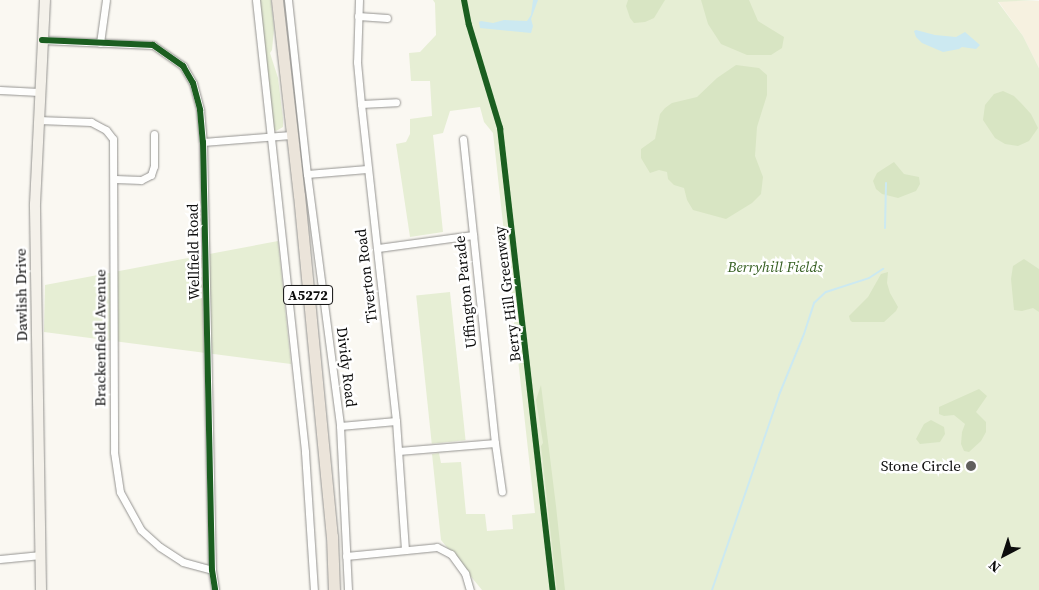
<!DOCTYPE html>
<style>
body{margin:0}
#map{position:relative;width:1039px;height:590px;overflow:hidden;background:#faf8f2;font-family:"Source Serif 4",serif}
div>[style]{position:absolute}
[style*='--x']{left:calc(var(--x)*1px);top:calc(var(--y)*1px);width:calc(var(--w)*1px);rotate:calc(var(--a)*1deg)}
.farmland>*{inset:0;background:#f6f1e0}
.green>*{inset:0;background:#e6eed4;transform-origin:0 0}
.forest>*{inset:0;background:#d8e5c3}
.water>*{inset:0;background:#cce9f1}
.stream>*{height:2px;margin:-1px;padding:0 1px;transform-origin:1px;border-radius:1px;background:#cce9f1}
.roads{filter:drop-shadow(0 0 1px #949390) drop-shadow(0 0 1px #949390)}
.street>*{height:7px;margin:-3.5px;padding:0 3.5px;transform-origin:3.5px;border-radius:3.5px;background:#fefefd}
.secondary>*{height:10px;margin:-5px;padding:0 5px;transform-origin:5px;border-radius:5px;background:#f4f1ea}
.primary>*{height:11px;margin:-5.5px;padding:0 5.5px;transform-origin:5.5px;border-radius:5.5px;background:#ebe4da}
.cycleway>*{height:6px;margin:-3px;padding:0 3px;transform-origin:3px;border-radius:3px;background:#1b5e20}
.dots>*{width:14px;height:14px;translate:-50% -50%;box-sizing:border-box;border:2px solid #fff;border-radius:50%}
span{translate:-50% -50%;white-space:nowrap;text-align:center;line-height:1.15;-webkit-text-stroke:5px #fff;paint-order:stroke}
.shield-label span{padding:1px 4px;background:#fff;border:1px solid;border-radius:4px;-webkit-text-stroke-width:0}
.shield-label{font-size:14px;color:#0d0d0d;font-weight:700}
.street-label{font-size:15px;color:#0d0d0d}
.park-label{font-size:15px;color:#376023;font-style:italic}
.poi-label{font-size:15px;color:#0d0d0d}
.right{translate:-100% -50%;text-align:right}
.north{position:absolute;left:979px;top:530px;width:50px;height:50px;-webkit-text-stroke:4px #fff;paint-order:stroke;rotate:220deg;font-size:14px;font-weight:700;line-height:20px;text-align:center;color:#0d0d0d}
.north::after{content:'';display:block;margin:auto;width:18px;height:22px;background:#0d0d0d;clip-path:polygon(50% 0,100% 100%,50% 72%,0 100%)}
</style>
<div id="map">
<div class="farmland">
<div style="clip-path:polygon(998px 1px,1039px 1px,1039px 68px,1023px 36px)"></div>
</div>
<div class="green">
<div style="clip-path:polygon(259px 0,271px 0,274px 29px,272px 50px,270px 53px,278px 78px,283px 118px,283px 127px,276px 131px,274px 130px)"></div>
<div style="clip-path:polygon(433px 0,1039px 0,998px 2px,1023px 36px,1039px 68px,1039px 590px,482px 590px,441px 540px,432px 454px,439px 453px,441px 463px,461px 462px,466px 514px,485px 514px,487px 531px,513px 529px,512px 515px,535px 513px,493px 133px,484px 122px,480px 107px,450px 111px,443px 133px,433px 135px,443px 232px,410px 237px,396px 144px,406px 142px,410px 134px,410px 119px,432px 116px,430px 81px,411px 81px,409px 53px,420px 52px,436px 35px,435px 3px)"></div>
<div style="clip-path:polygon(278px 241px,291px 364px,44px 332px,45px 285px)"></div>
<div style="left:450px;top:292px;width:149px;height:34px;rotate:84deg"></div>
</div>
<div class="forest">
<div style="clip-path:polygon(628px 0,665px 0,654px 18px,645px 22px,634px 23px,630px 18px,626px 6px)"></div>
<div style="clip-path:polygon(701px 0,749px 0,758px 21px,784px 37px,782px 48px,771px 55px,747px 55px,721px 44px,708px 24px)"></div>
<div style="clip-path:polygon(736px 65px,759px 68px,767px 75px,767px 95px,757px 127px,755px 156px,763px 177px,761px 194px,752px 203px,726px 219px,693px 210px,687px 200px,684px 188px,674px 185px,668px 179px,667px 172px,659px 170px,650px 173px,641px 158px,641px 149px,655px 139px,660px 114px,665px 108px,672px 103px,697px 97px,717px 78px)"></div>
<div style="clip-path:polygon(1003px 91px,1014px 96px,1021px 103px,1031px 114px,1038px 128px,1029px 141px,1018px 146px,1005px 144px,995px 138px,983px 120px,985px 105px,994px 94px)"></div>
<div style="clip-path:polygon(894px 162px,904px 174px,919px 177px,920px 184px,916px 191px,898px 198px,882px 194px,876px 189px,873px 181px,877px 173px)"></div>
<div style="clip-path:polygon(1024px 259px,1039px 269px,1039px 312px,1033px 308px,1022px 311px,1014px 310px,1011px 279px,1013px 266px)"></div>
<div style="clip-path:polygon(888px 272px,887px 283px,890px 293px,898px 307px,896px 311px,884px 322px,852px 322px,850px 320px,849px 316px,868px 297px,881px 274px)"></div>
<div style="clip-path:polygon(541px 385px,556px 506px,565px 590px,557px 590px,541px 446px,543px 443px,536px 400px)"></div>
<div style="clip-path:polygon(979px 389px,987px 396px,976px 412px,986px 422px,986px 432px,981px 441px,969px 452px,964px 451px,961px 444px,962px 432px,965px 424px,954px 415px,944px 416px,939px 414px,939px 407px)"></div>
<div style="clip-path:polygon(931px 420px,944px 427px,945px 434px,940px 442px,920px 444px,916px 439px,924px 424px)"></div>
</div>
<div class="water">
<div style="clip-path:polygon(533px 0,538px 0,531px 19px,533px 26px,531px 33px,480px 28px,479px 22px,481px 21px,493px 23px,504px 20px,527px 21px,531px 15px)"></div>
<div style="clip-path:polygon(916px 30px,935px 35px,956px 37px,965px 32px,980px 45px,976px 49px,962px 47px,959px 49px,943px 52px,922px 43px,916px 37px,914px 31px)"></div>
</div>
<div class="stream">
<div style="--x:885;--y:228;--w:45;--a:-88.7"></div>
<div style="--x:712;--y:590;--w:206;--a:-71"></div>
<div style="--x:779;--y:395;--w:66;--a:-67.7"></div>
<div style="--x:804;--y:334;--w:33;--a:-72"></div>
<div style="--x:814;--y:303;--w:16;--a:-43"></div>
<div style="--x:826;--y:292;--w:45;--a:-18"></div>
<div style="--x:869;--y:278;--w:17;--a:-33"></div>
</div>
<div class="roads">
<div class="street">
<div style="--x:256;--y:0;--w:455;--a:83.8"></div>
<div style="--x:305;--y:452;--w:138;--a:86.3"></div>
<div style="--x:288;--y:0;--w:175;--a:83.8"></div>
<div style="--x:307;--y:174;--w:254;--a:82.5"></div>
<div style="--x:340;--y:426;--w:164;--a:87.2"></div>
<div style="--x:359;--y:0;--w:62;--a:91.8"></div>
<div style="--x:357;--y:62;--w:42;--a:84.6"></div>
<div style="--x:361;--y:104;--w:319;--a:83.7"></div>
<div style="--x:396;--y:421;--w:128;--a:86"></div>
<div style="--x:358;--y:16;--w:29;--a:4"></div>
<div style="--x:42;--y:40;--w:111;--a:2.6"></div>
<div style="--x:153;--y:45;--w:37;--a:35"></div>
<div style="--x:183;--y:66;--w:20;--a:60"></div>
<div style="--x:193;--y:83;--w:28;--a:75"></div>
<div style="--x:200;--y:110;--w:32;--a:85"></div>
<div style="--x:203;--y:142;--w:428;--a:88.8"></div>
<div style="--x:212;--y:570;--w:20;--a:81"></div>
<div style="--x:100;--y:43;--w:43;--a:-82.1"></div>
<div style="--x:0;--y:90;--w:39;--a:3"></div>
<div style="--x:361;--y:104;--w:35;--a:-3"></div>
<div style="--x:38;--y:120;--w:53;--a:2.2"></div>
<div style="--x:91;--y:122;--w:17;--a:28"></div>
<div style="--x:106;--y:130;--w:11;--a:52"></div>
<div style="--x:113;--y:139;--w:313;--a:89.8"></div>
<div style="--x:114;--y:452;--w:40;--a:81.5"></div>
<div style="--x:120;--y:492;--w:43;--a:61.1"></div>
<div style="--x:141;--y:530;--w:25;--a:42"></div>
<div style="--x:160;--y:547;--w:27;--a:33"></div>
<div style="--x:183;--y:562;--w:30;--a:15"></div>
<div style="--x:463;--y:139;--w:306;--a:84"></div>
<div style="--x:495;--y:443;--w:49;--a:81.9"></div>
<div style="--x:203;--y:142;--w:88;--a:-4.5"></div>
<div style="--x:307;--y:174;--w:60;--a:-4.8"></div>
<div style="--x:115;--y:179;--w:26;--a:2"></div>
<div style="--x:141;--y:180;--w:11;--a:-27"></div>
<div style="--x:151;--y:175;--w:9;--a:-72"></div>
<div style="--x:154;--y:166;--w:32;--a:-90"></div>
<div style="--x:378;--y:248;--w:96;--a:-7.8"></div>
<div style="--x:340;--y:426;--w:56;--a:-5.1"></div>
<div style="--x:399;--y:451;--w:96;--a:-4.8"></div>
<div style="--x:346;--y:556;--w:91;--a:-5.6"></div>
<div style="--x:437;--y:547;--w:16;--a:27"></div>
<div style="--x:451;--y:554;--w:24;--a:54"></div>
<div style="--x:465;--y:573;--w:18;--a:74"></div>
<div style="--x:0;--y:559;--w:41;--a:-5.6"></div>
</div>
<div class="secondary">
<div style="--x:41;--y:590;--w:386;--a:-90.9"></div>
<div style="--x:35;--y:204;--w:204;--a:-87.2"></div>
</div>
<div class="primary">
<div style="--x:277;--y:0;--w:196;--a:83.6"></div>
<div style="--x:299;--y:195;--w:343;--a:84.5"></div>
<div style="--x:332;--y:536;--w:54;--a:87.9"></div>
</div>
</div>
<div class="cycleway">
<div style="--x:464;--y:0;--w:25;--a:79"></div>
<div style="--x:469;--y:25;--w:108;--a:73.2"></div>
<div style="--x:500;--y:128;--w:465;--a:83.5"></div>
<div style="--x:42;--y:40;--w:111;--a:2.6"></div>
<div style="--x:153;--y:45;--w:37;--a:35"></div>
<div style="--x:183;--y:66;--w:20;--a:60"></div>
<div style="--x:193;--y:83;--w:28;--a:75"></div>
<div style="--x:200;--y:110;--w:32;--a:85"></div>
<div style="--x:203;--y:142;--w:428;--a:88.8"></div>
<div style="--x:212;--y:570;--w:20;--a:81"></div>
</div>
<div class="dots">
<div style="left:971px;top:466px;background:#605f5d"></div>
</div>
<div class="shield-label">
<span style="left:308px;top:295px">A5272</span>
</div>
<div class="street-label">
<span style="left:193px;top:252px;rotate:-91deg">Wellfield Road</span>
<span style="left:366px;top:276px;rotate:-97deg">Tiverton Road</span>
<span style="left:465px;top:292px;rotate:-96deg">Uffington Parade</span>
<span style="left:507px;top:294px;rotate:-97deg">Berry Hill Greenway</span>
<span style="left:21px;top:295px;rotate:-91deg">Dawlish Drive</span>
<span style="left:100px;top:338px;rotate:-90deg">Brackenfield Avenue</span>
<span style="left:347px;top:367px;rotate:83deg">Dividy Road</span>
</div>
<div class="park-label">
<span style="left:775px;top:267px">Berryhill Fields</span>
</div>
<div class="poi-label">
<span class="right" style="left:961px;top:466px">Stone Circle</span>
</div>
<div class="north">N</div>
</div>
